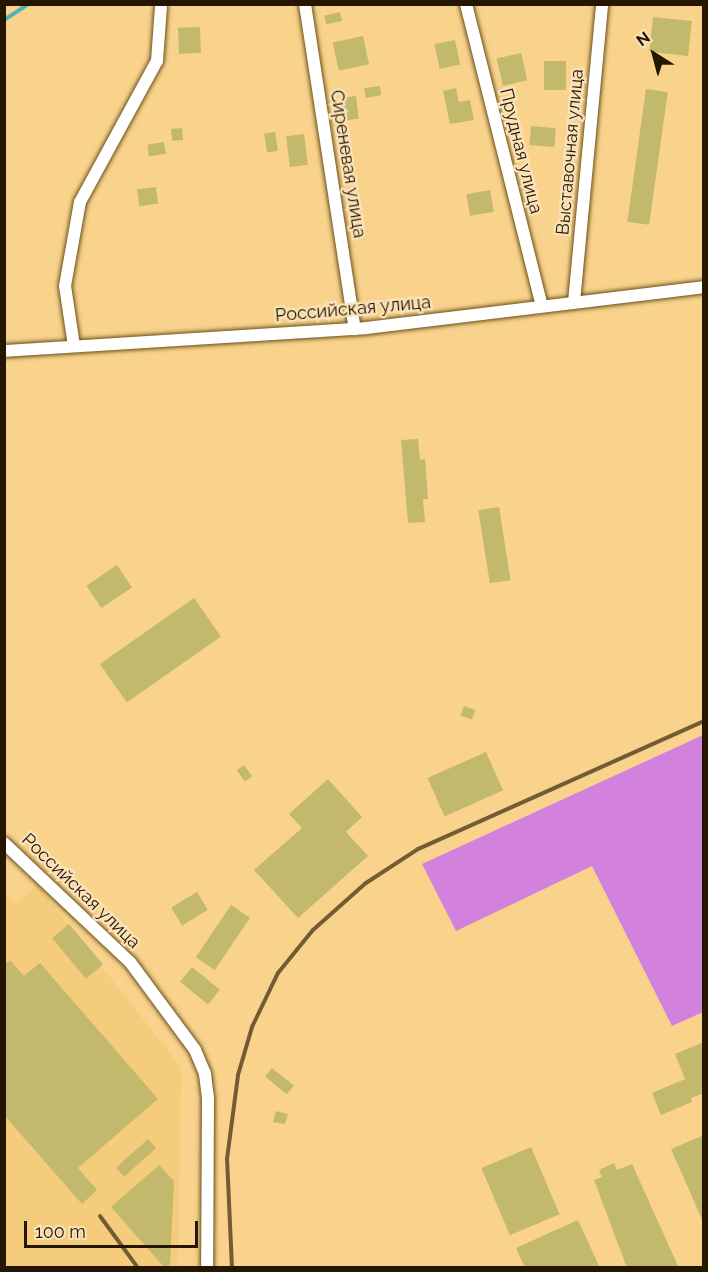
<!DOCTYPE html>
<meta charset="utf-8">
<style>
body{margin:0}
#map{position:relative;width:708px;height:1272px;overflow:hidden;background:#f9d38c;font-family:Raleway,sans-serif}
div>[style]{position:absolute}
.built>*{inset:0;background:#f5cb7c}
.forest>*{inset:0;background:#d282dd}
.stream>*{height:4px;margin:-2px;padding:0 2px;transform-origin:2px;border-radius:2px;background:#51b2ba}
.building>*{inset:0;background:#c2b96c;transform-origin:0 0}
.roads{filter:drop-shadow(0 0 2px #6b5019) drop-shadow(0 0 2px #6b5019)}
.minor>*{height:12px;margin:-6px;padding:0 6px;transform-origin:6px;border-radius:6px;background:#fff}
.rail>*{height:4px;margin:-2px;padding:0 2px;transform-origin:2px;border-radius:2px;background:#735c34}
span{translate:-50% -50%;white-space:nowrap;text-align:center;line-height:1.15;-webkit-text-stroke:4.5px #fae3ba;paint-order:stroke}
.street-label{font-size:18px;color:#241600}
.frame{position:absolute;inset:0;border:6px solid #241600;pointer-events:none}
.north{position:absolute;left:624px;top:24px;width:60px;height:60px;-webkit-text-stroke:4px #fae3ba;paint-order:stroke;rotate:324deg;font-size:16px;font-weight:700;line-height:24px;text-align:center;color:#241600}
.north::after{content:'';display:block;margin:auto;width:21px;height:27px;background:#241600;clip-path:polygon(50% 0,100% 100%,50% 72%,0 100%)}
.scale{position:absolute;left:24px;top:1221px;width:174px;height:27px;box-sizing:border-box;border:3px solid #241600;border-top:0;padding-left:8px;font-size:18px;line-height:21px;white-space:nowrap;color:#241600;-webkit-text-stroke:4px #fae3ba;paint-order:stroke}
</style>
<div id="map">
<div class="built">
<div style="clip-path:polygon(37px 885px,181px 1067px,178px 1267px,5px 1267px,4px 892px,16px 905px)"></div>
</div>
<div class="forest">
<div style="clip-path:polygon(703px 735px,703px 1012px,672px 1026px,592px 866px,456px 931px,422px 864px)"></div>
</div>
<div class="stream">
<div style="left:4px;top:20px;width:30px;rotate:-33deg"></div>
</div>
<div class="building">
<div style="left:340px;top:12px;width:9px;height:16px;rotate:77deg"></div>
<div style="left:653px;top:17px;width:39px;height:35px;rotate:6deg"></div>
<div style="left:200px;top:27px;width:26px;height:22px;rotate:88deg"></div>
<div style="left:363px;top:36px;width:29px;height:31px;rotate:78deg"></div>
<div style="left:455px;top:40px;width:25px;height:21px;rotate:78deg"></div>
<div style="left:521px;top:53px;width:28px;height:25px;rotate:77deg"></div>
<div style="left:544px;top:61px;width:22px;height:29px"></div>
<div style="clip-path:polygon(380px 86px,381px 95px,366px 98px,364px 88px)"></div>
<div style="clip-path:polygon(456px 88px,459px 102px,470px 100px,474px 120px,450px 124px,443px 91px)"></div>
<div style="left:646px;top:89px;width:22px;height:134px;rotate:8deg"></div>
<div style="left:356px;top:96px;width:23px;height:16px;rotate:83deg"></div>
<div style="left:531px;top:126px;width:25px;height:19px;rotate:5deg"></div>
<div style="left:182px;top:128px;width:12px;height:11px;rotate:85deg"></div>
<div style="left:275px;top:132px;width:19px;height:11px;rotate:81deg"></div>
<div style="left:304px;top:134px;width:31px;height:18px;rotate:83deg"></div>
<div style="left:164px;top:142px;width:12px;height:17px;rotate:81deg"></div>
<div style="left:156px;top:187px;width:17px;height:19px;rotate:83deg"></div>
<div style="left:490px;top:190px;width:22px;height:24px;rotate:80deg"></div>
<div style="clip-path:polygon(418px 439px,420px 460px,425px 459px,428px 499px,423px 499px,425px 522px,408px 523px,401px 440px)"></div>
<div style="left:499px;top:507px;width:74px;height:21px;rotate:81deg"></div>
<div style="left:117px;top:565px;width:27px;height:37px;rotate:56deg"></div>
<div style="left:194px;top:598px;width:47px;height:115px;rotate:55deg"></div>
<div style="left:464px;top:706px;width:12px;height:10px;rotate:20deg"></div>
<div style="left:486px;top:752px;width:42px;height:64px;rotate:66deg"></div>
<div style="left:244px;top:765px;width:14px;height:9px;rotate:54deg"></div>
<div style="clip-path:polygon(328px 779px,362px 817px,346px 832px,368px 856px,298px 918px,254px 870px,302px 828px,289px 814px)"></div>
<div style="left:197px;top:892px;width:21px;height:30px;rotate:59deg"></div>
<div style="left:231px;top:905px;width:23px;height:63px;rotate:34deg"></div>
<div style="left:69px;top:924px;width:53px;height:22px;rotate:50deg"></div>
<div style="clip-path:polygon(10px 960px,24px 976px,40px 963px,158px 1099px,78px 1168px,97px 1190px,82px 1204px,4px 1115px,4px 965px)"></div>
<div style="left:192px;top:967px;width:36px;height:19px;rotate:39deg"></div>
<div style="clip-path:polygon(704px 1042px,704px 1093px,691px 1098px,692px 1102px,661px 1115px,652px 1093px,685px 1079px,675px 1054px)"></div>
<div style="left:272px;top:1068px;width:28px;height:11px;rotate:39deg"></div>
<div style="clip-path:polygon(276px 1111px,288px 1114px,285px 1124px,273px 1122px)"></div>
<div style="clip-path:polygon(704px 1135px,704px 1224px,671px 1149px)"></div>
<div style="left:148px;top:1139px;width:12px;height:43px;rotate:48deg"></div>
<div style="left:531px;top:1147px;width:73px;height:54px;rotate:67deg"></div>
<div style="clip-path:polygon(614px 1163px,617px 1170px,632px 1164px,679px 1268px,627px 1268px,594px 1180px,602px 1177px,599px 1170px)"></div>
<div style="clip-path:polygon(159px 1165px,174px 1181px,170px 1264px,165px 1268px,111px 1207px)"></div>
<div style="clip-path:polygon(578px 1220px,600px 1268px,525px 1268px,516px 1248px)"></div>
</div>
<div class="roads">
<div class="minor">
<div style="left:305px;top:4px;width:329px;rotate:81.3deg"></div>
<div style="left:466px;top:4px;width:311px;rotate:75.9deg"></div>
<div style="left:574px;top:302px;width:299px;rotate:-84.6deg"></div>
<div style="left:74px;top:346px;width:61px;rotate:-98.5deg"></div>
<div style="left:65px;top:286px;width:85px;rotate:-79.9deg"></div>
<div style="left:80px;top:202px;width:161px;rotate:-61.4deg"></div>
<div style="left:157px;top:61px;width:54px;rotate:-85.8deg"></div>
<div style="left:4px;top:351px;width:363px;rotate:-3.6deg"></div>
<div style="left:366px;top:328px;width:340px;rotate:-6.9deg"></div>
<div style="left:4px;top:843px;width:173px;rotate:43.4deg"></div>
<div style="left:130px;top:962px;width:109px;rotate:53.5deg"></div>
<div style="left:195px;top:1050px;width:26px;rotate:67deg"></div>
<div style="left:205px;top:1074px;width:24px;rotate:83deg"></div>
<div style="left:208px;top:1098px;width:170px;rotate:90.3deg"></div>
</div>
</div>
<div class="rail">
<div style="left:100px;top:1216px;width:64px;rotate:53.8deg"></div>
<div style="left:232px;top:1268px;width:109px;rotate:-92.6deg"></div>
<div style="left:227px;top:1159px;width:85px;rotate:-82.5deg"></div>
<div style="left:238px;top:1075px;width:50px;rotate:-73.7deg"></div>
<div style="left:252px;top:1027px;width:60px;rotate:-64.3deg"></div>
<div style="left:278px;top:973px;width:55px;rotate:-50.9deg"></div>
<div style="left:313px;top:930px;width:71px;rotate:-41.6deg"></div>
<div style="left:366px;top:883px;width:62px;rotate:-33.2deg"></div>
<div style="left:418px;top:849px;width:313px;rotate:-24.1deg"></div>
</div>
<div class="street-label">
<span style="left:521px;top:151px;rotate:76deg">Прудная улица</span>
<span style="left:570px;top:152px;rotate:-85deg">Выставочная улица</span>
<span style="left:348px;top:164px;rotate:81deg">Сиреневая улица</span>
<span style="left:353px;top:309px;rotate:-5deg">Российская улица</span>
<span style="left:81px;top:891px;rotate:44deg">Российская улица</span>
</div>
<div class="frame"></div>
<div class="north">N</div>
<div class="scale">100 m</div>
</div>
